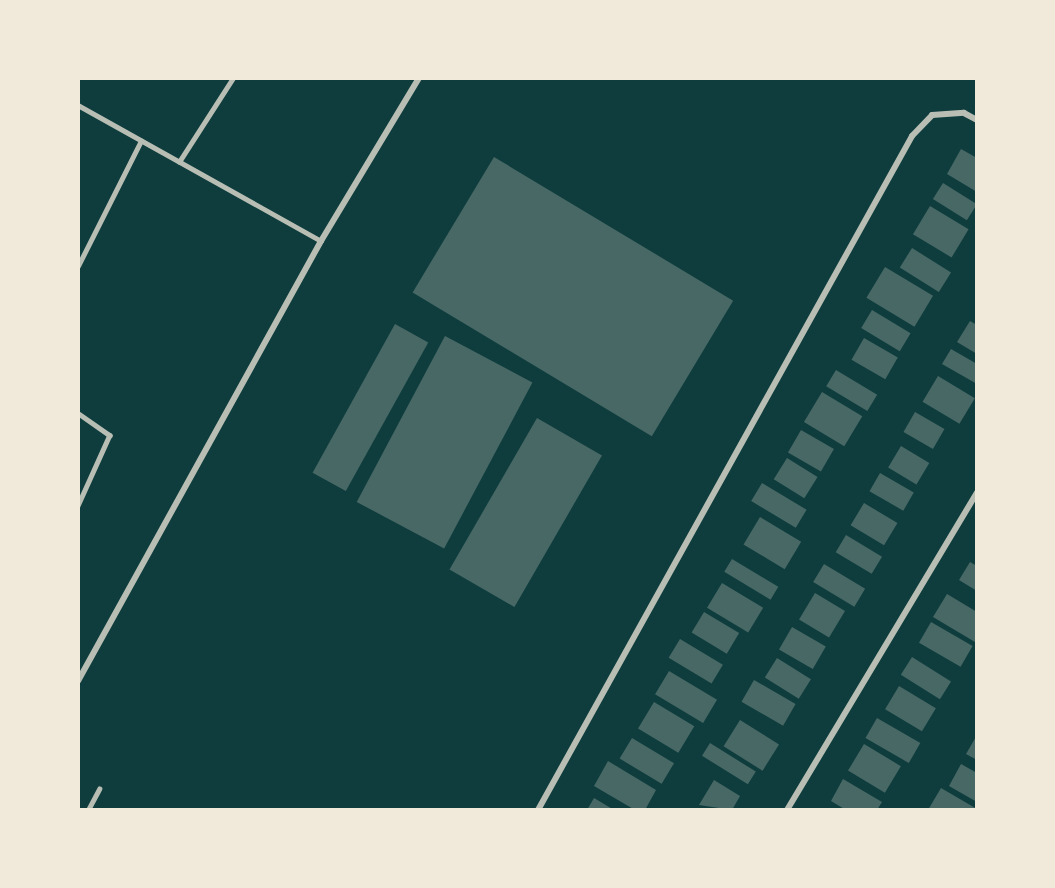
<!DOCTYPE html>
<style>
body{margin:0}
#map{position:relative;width:1055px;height:888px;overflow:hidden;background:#0f3d3e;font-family:Georgia,serif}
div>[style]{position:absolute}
.building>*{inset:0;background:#486865;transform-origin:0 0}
.service>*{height:4.5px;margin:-2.25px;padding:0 2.25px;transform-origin:2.25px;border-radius:2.25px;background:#b8beb3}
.minor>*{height:6px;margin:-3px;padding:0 3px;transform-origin:3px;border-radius:3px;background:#b8beb3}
span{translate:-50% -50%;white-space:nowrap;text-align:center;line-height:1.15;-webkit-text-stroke:4.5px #f1e9da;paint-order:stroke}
.frame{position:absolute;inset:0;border:80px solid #f1e9da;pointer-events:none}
</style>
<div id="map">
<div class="building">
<div style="clip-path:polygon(961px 149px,977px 158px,977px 192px,947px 174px)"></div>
<div style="left:494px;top:157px;width:279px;height:158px;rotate:31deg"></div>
<div style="left:943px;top:183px;width:40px;height:19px;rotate:32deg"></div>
<div style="left:930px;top:206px;width:45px;height:33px;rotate:31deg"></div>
<div style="left:912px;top:248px;width:46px;height:23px;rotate:32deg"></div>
<div style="left:885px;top:267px;width:56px;height:36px;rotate:31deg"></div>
<div style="left:872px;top:310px;width:45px;height:21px;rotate:31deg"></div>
<div style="clip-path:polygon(970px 321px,977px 325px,977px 354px,957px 342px)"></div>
<div style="left:395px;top:324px;width:38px;height:170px;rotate:29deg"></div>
<div style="left:445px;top:336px;width:99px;height:188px;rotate:28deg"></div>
<div style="left:864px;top:338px;width:39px;height:25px;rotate:30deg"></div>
<div style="clip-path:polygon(951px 349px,977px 364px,977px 384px,942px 364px)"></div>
<div style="left:836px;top:370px;width:48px;height:19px;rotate:31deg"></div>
<div style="left:938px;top:376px;width:43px;height:30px;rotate:31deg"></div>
<div style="left:822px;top:392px;width:47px;height:35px;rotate:31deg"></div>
<div style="left:915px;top:412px;width:34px;height:23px;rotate:30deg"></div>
<div style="left:537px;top:418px;width:75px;height:175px;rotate:30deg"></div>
<div style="left:801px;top:430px;width:38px;height:26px;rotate:30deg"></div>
<div style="left:901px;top:446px;width:33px;height:25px;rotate:31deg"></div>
<div style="left:787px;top:458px;width:36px;height:25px;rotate:32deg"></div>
<div style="left:880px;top:473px;width:39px;height:21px;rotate:30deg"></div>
<div style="left:762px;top:483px;width:52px;height:21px;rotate:31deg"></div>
<div style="left:864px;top:503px;width:39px;height:26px;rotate:31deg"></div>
<div style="left:760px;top:517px;width:48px;height:32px;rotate:31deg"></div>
<div style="left:846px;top:535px;width:42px;height:20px;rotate:31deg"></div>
<div style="left:732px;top:559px;width:54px;height:15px;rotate:31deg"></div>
<div style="clip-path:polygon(970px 562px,977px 566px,977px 591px,959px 580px)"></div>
<div style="left:824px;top:564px;width:48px;height:21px;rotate:31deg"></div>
<div style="left:722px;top:583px;width:48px;height:29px;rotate:31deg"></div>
<div style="left:815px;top:593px;width:35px;height:31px;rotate:31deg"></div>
<div style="clip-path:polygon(947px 594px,977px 612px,975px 642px,933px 617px)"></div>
<div style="left:704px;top:612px;width:41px;height:24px;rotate:31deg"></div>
<div style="left:931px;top:622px;width:48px;height:24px;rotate:30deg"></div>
<div style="left:792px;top:627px;width:39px;height:26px;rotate:30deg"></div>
<div style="left:680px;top:639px;width:50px;height:22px;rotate:31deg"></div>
<div style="left:912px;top:657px;width:46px;height:21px;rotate:32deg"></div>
<div style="left:777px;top:658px;width:40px;height:23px;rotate:32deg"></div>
<div style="left:669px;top:671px;width:56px;height:27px;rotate:31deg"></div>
<div style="left:754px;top:680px;width:48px;height:25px;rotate:30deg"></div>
<div style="left:899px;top:686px;width:43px;height:27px;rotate:31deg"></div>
<div style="left:654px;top:702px;width:47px;height:31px;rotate:31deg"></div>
<div style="left:877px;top:718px;width:50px;height:23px;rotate:30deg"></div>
<div style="left:740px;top:720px;width:46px;height:31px;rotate:32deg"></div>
<div style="clip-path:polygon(977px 735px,977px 760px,966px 754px)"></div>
<div style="left:632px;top:738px;width:49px;height:24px;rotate:31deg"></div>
<div style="left:710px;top:743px;width:54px;height:15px;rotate:32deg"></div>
<div style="left:864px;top:744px;width:43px;height:31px;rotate:31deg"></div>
<div style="clip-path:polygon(608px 761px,656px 790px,645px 810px,635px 810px,594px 786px)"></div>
<div style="clip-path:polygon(961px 764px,977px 773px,977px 802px,949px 786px)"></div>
<div style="clip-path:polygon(843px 779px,882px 802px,877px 810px,846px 810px,831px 801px)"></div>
<div style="clip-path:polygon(714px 780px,740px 796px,732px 810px,699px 805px)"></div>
<div style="clip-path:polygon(941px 788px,977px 809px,977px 810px,928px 810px)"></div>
<div style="clip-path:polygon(594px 798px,614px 810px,587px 810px)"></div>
</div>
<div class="service">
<div style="left:78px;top:105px;width:278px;rotate:29.2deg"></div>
<div style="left:179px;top:162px;width:100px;rotate:-57.3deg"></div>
<div style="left:78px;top:266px;width:140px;rotate:-63.3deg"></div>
<div style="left:78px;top:413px;width:39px;rotate:35deg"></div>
<div style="left:110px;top:435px;width:78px;rotate:114.3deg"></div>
<div style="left:88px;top:810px;width:24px;rotate:-62deg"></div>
</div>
<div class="minor">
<div style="left:78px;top:681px;width:503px;rotate:-61.09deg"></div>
<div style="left:321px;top:241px;width:190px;rotate:-59deg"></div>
<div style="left:538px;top:810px;width:771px;rotate:-60.97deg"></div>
<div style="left:912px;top:136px;width:29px;rotate:-46deg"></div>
<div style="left:932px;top:115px;width:32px;rotate:-4deg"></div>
<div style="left:964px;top:113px;width:15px;rotate:28deg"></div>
<div style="left:787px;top:810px;width:370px;rotate:-59.1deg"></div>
</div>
<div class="frame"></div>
</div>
